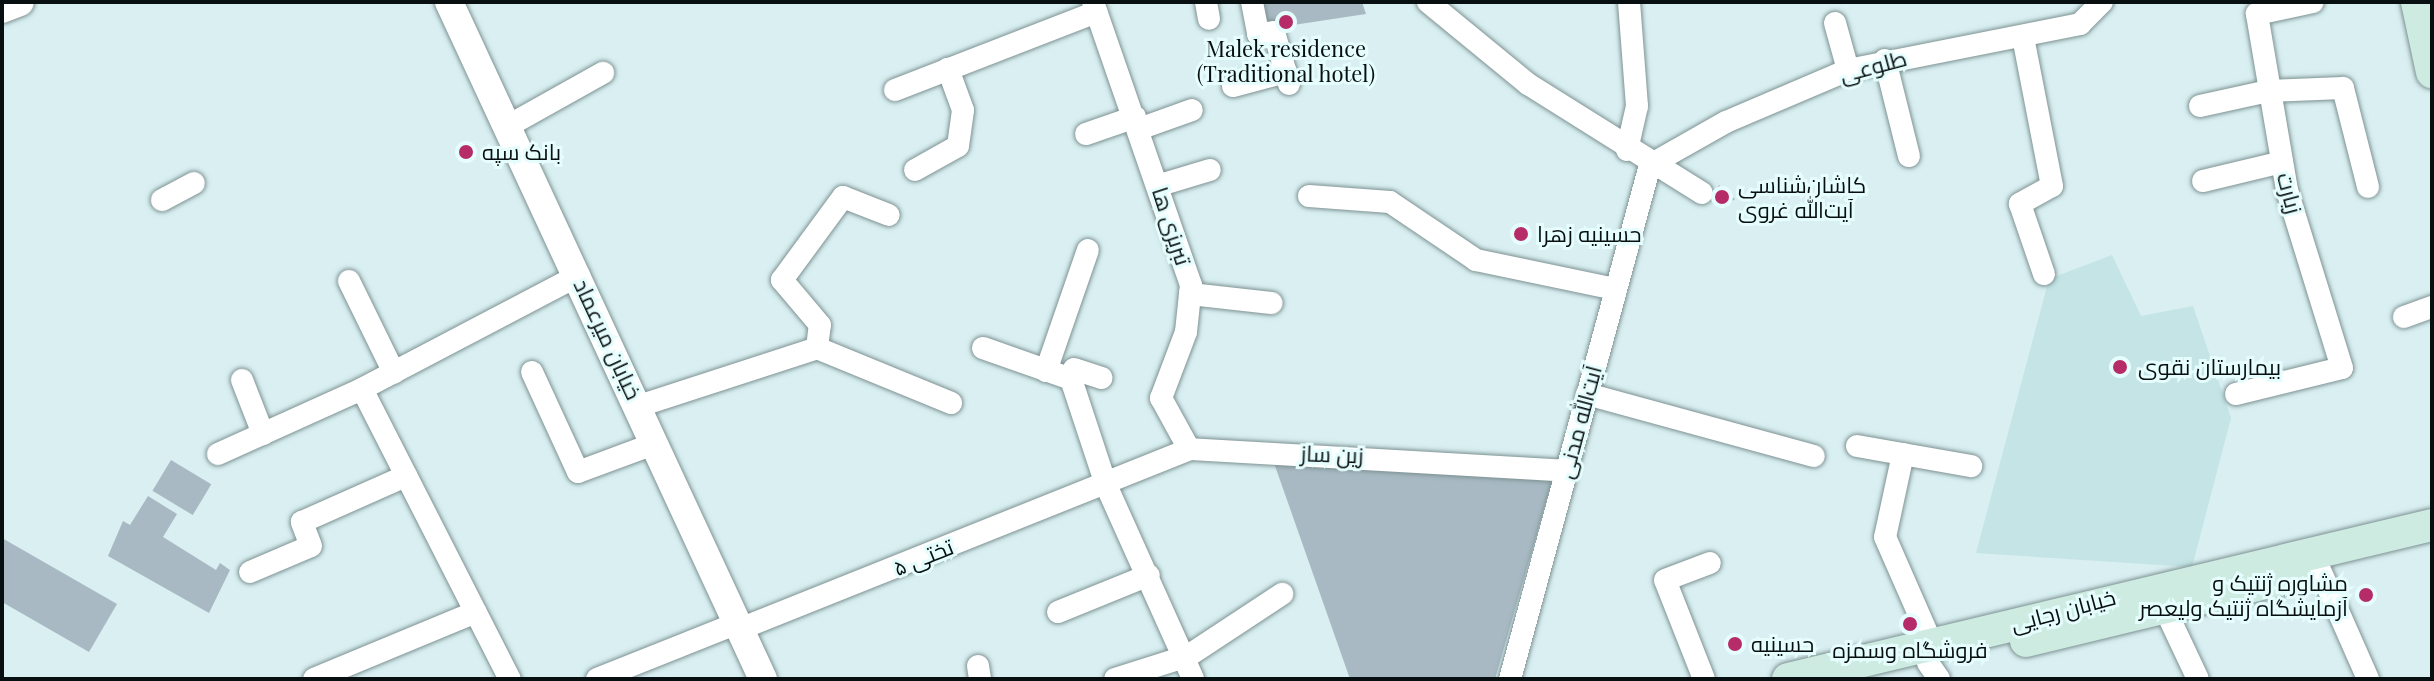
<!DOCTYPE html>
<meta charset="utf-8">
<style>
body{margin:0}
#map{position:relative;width:2434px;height:681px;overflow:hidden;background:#d9eff1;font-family:"Playfair Display",Cairo,serif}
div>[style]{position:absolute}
.built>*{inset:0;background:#c4e4e6}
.building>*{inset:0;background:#a8b9c3;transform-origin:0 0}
.roads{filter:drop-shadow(0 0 2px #7e9293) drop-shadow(0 0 2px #7e9293)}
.minor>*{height:22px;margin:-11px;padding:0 11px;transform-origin:11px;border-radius:11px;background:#fff}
.tertiary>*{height:28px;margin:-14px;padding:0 14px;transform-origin:14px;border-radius:14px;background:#fff}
.secondary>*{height:32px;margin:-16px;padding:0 16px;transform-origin:16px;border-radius:16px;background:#cdebe1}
.dots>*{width:22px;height:22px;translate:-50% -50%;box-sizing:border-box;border:4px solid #e6fdfe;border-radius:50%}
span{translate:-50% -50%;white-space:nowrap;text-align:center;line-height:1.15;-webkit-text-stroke:6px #e6fdfe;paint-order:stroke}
.poi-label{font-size:22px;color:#080f10}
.left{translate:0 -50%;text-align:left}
.right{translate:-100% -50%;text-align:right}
.street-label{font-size:22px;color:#080f10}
.frame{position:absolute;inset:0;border:4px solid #080f10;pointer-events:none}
</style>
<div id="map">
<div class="built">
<div style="clip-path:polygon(2112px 255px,2141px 316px,2193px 306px,2231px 418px,2192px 567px,1976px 553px,2049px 279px)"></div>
</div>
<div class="building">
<div style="clip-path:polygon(1255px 2px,1362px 2px,1366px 14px,1260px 30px)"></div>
<div style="clip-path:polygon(1719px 185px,1735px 199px,1725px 206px,1709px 196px)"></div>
<div style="left:171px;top:460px;width:47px;height:36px;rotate:31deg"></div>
<div style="clip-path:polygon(1274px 463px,1552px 481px,1495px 679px,1350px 679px)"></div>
<div style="clip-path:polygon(148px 496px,177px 514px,163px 537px,216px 570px,220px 563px,230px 570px,209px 613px,108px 556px,123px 521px,130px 525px)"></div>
<div style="clip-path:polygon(2px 538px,117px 604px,89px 652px,2px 602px)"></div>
</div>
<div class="roads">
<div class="minor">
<div style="left:1093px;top:2px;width:299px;rotate:70.9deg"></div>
<div style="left:1191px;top:285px;width:47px;rotate:96.1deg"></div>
<div style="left:1186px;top:332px;width:71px;rotate:110.7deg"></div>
<div style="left:1161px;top:398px;width:58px;rotate:61.2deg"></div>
<div style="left:1206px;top:2px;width:17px;rotate:80deg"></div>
<div style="left:1252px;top:2px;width:33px;rotate:79deg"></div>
<div style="left:1258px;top:34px;width:16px;rotate:-7deg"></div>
<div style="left:1274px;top:32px;width:54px;rotate:73.9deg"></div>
<div style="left:1428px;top:2px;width:129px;rotate:39.4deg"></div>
<div style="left:1528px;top:84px;width:205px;rotate:32.1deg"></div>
<div style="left:2257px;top:14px;width:57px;rotate:-12.1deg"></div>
<div style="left:1835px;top:23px;width:49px;rotate:74.5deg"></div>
<div style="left:2023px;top:37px;width:152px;rotate:79deg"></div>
<div style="left:2052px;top:186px;width:37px;rotate:151deg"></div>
<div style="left:2020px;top:204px;width:74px;rotate:71.1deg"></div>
<div style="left:1885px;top:60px;width:99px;rotate:76deg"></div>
<div style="left:1233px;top:86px;width:55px;rotate:-14.8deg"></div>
<div style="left:895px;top:90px;width:216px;rotate:-21.2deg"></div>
<div style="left:2200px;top:106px;width:70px;rotate:-12.4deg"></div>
<div style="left:2268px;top:91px;width:75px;rotate:-2.3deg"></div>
<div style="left:2343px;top:88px;width:102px;rotate:75.8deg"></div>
<div style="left:508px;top:126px;width:109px;rotate:-29.2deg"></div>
<div style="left:1139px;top:129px;width:56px;rotate:-19.7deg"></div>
<div style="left:1086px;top:134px;width:52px;rotate:-19.1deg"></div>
<div style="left:1627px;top:150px;width:45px;rotate:-77.2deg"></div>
<div style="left:1637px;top:106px;width:104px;rotate:-94.4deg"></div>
<div style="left:1650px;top:165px;width:87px;rotate:-29.5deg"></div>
<div style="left:1726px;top:122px;width:133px;rotate:-23.1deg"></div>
<div style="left:1848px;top:70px;width:237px;rotate:-11.2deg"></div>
<div style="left:2080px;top:24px;width:31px;rotate:-45deg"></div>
<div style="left:915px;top:170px;width:49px;rotate:-29.2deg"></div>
<div style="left:958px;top:146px;width:36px;rotate:-82deg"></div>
<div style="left:963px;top:110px;width:44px;rotate:-110.1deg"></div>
<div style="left:2203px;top:181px;width:81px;rotate:-13.5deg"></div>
<div style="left:1160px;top:185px;width:52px;rotate:-16.7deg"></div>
<div style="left:1309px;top:196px;width:81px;rotate:4.2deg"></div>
<div style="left:1390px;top:202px;width:104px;rotate:34deg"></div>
<div style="left:1476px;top:260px;width:142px;rotate:11.8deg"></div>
<div style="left:162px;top:200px;width:36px;rotate:-28deg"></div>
<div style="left:349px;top:281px;width:102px;rotate:63.9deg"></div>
<div style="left:1190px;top:294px;width:82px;rotate:6.3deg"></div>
<div style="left:2404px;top:317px;width:30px;rotate:-20deg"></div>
<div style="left:817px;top:348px;width:23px;rotate:-83deg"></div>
<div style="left:820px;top:325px;width:59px;rotate:-130.2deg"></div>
<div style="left:782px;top:280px;width:103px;rotate:-53.7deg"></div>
<div style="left:843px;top:197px;width:49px;rotate:21.4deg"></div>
<div style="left:983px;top:348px;width:93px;rotate:19.4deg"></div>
<div style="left:1071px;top:379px;width:112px;rotate:71.7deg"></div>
<div style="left:1106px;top:485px;width:213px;rotate:65.8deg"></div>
<div style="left:1046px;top:371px;width:128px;rotate:-70.9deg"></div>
<div style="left:532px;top:372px;width:110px;rotate:65.3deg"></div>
<div style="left:578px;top:472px;width:83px;rotate:-20.4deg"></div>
<div style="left:1071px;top:379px;width:10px;rotate:-73deg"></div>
<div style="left:1074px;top:369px;width:29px;rotate:18deg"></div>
<div style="left:242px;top:380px;width:58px;rotate:68.7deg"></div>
<div style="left:362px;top:389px;width:326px;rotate:63deg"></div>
<div style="left:1587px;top:394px;width:235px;rotate:15.3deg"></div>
<div style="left:2236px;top:394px;width:109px;rotate:-13.8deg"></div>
<div style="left:2342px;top:368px;width:186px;rotate:-107.2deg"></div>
<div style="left:2287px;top:190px;width:179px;rotate:-99.7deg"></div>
<div style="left:639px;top:406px;width:187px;rotate:-18deg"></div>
<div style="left:817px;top:348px;width:145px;rotate:22.3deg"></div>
<div style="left:1857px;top:446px;width:116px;rotate:10deg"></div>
<div style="left:218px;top:454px;width:158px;rotate:-24.3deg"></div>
<div style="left:362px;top:389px;width:245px;rotate:-27.7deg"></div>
<div style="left:1903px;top:454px;width:85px;rotate:102.2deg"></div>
<div style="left:1885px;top:537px;width:117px;rotate:66.3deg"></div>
<div style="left:2320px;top:570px;width:119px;rotate:66.2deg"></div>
<div style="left:250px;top:572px;width:66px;rotate:-23.1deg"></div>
<div style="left:311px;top:546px;width:26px;rotate:-111deg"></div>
<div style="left:302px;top:522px;width:114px;rotate:-23.9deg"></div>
<div style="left:2165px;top:609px;width:77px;rotate:64.8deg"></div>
<div style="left:1058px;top:612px;width:98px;rotate:-22.1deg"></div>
<div style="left:740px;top:629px;width:484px;rotate:-21.8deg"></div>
<div style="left:1189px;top:449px;width:378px;rotate:3.3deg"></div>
<div style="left:1928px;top:663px;width:19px;rotate:55deg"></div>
<div style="left:978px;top:666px;width:13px;rotate:81deg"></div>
<div style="left:314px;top:679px;width:175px;rotate:-22.5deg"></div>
<div style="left:597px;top:679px;width:152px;rotate:-21.7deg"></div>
<div style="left:1115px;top:679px;width:77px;rotate:-17.5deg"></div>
<div style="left:1188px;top:656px;width:113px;rotate:-33.4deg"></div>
<div style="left:1510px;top:679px;width:533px;rotate:-74.76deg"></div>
<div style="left:1704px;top:679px;width:106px;rotate:-111.5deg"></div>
<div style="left:1665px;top:580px;width:48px;rotate:-20.7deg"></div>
</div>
<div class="tertiary">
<div style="left:449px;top:2px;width:746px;rotate:65.12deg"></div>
<div style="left:2px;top:9px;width:19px;rotate:-21deg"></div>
</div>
<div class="secondary">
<div style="left:2417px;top:2px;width:72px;rotate:77.9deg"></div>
<div style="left:2026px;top:641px;width:277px;rotate:-13.6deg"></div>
<div style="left:1788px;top:679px;width:662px;rotate:-13.45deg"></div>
</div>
</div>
<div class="dots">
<div style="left:1286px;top:22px;background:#b62c69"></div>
<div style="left:466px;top:152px;background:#b62c69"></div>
<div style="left:1722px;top:197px;background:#b62c69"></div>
<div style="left:1521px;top:234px;background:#b62c69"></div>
<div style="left:2120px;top:367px;background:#b62c69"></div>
<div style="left:2366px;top:595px;background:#b62c69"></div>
<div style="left:1910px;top:624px;background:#b62c69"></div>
<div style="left:1735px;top:644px;background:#b62c69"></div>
</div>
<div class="poi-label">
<span style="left:1286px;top:61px">Malek residence<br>(Traditional hotel)</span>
<span class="left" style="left:482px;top:152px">بانک سپه</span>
<span class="left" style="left:1738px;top:197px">کاشان‌شناسی<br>آیت‌الله غروی</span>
<span class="left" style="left:1537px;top:234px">حسینیه زهرا</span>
<span class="left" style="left:2138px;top:367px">بیمارستان نقوی</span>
<span class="right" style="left:2348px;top:595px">مشاوره ژنتیک و<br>آزمایشگاه ژنتیک ولیعصر</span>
<span class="left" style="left:1751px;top:644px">حسینیه</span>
<span style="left:1910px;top:650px">فروشگاه وسمزه</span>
</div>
<div class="street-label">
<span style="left:1873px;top:66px;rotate:-15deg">طلوعی</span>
<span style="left:2290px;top:193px;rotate:75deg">زیارت</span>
<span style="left:1172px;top:226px;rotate:72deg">تبریزی ها</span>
<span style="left:608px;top:339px;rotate:65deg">خیابان میرعماد</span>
<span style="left:1579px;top:422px;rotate:-75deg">آیت‌الله مدنی</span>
<span style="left:1332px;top:454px;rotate:2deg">زین ساز</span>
<span style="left:923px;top:557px;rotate:-22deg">تختی ۵</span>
<span style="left:2063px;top:610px;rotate:-15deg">خیابان رجایی</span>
</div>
<div class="frame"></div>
</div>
